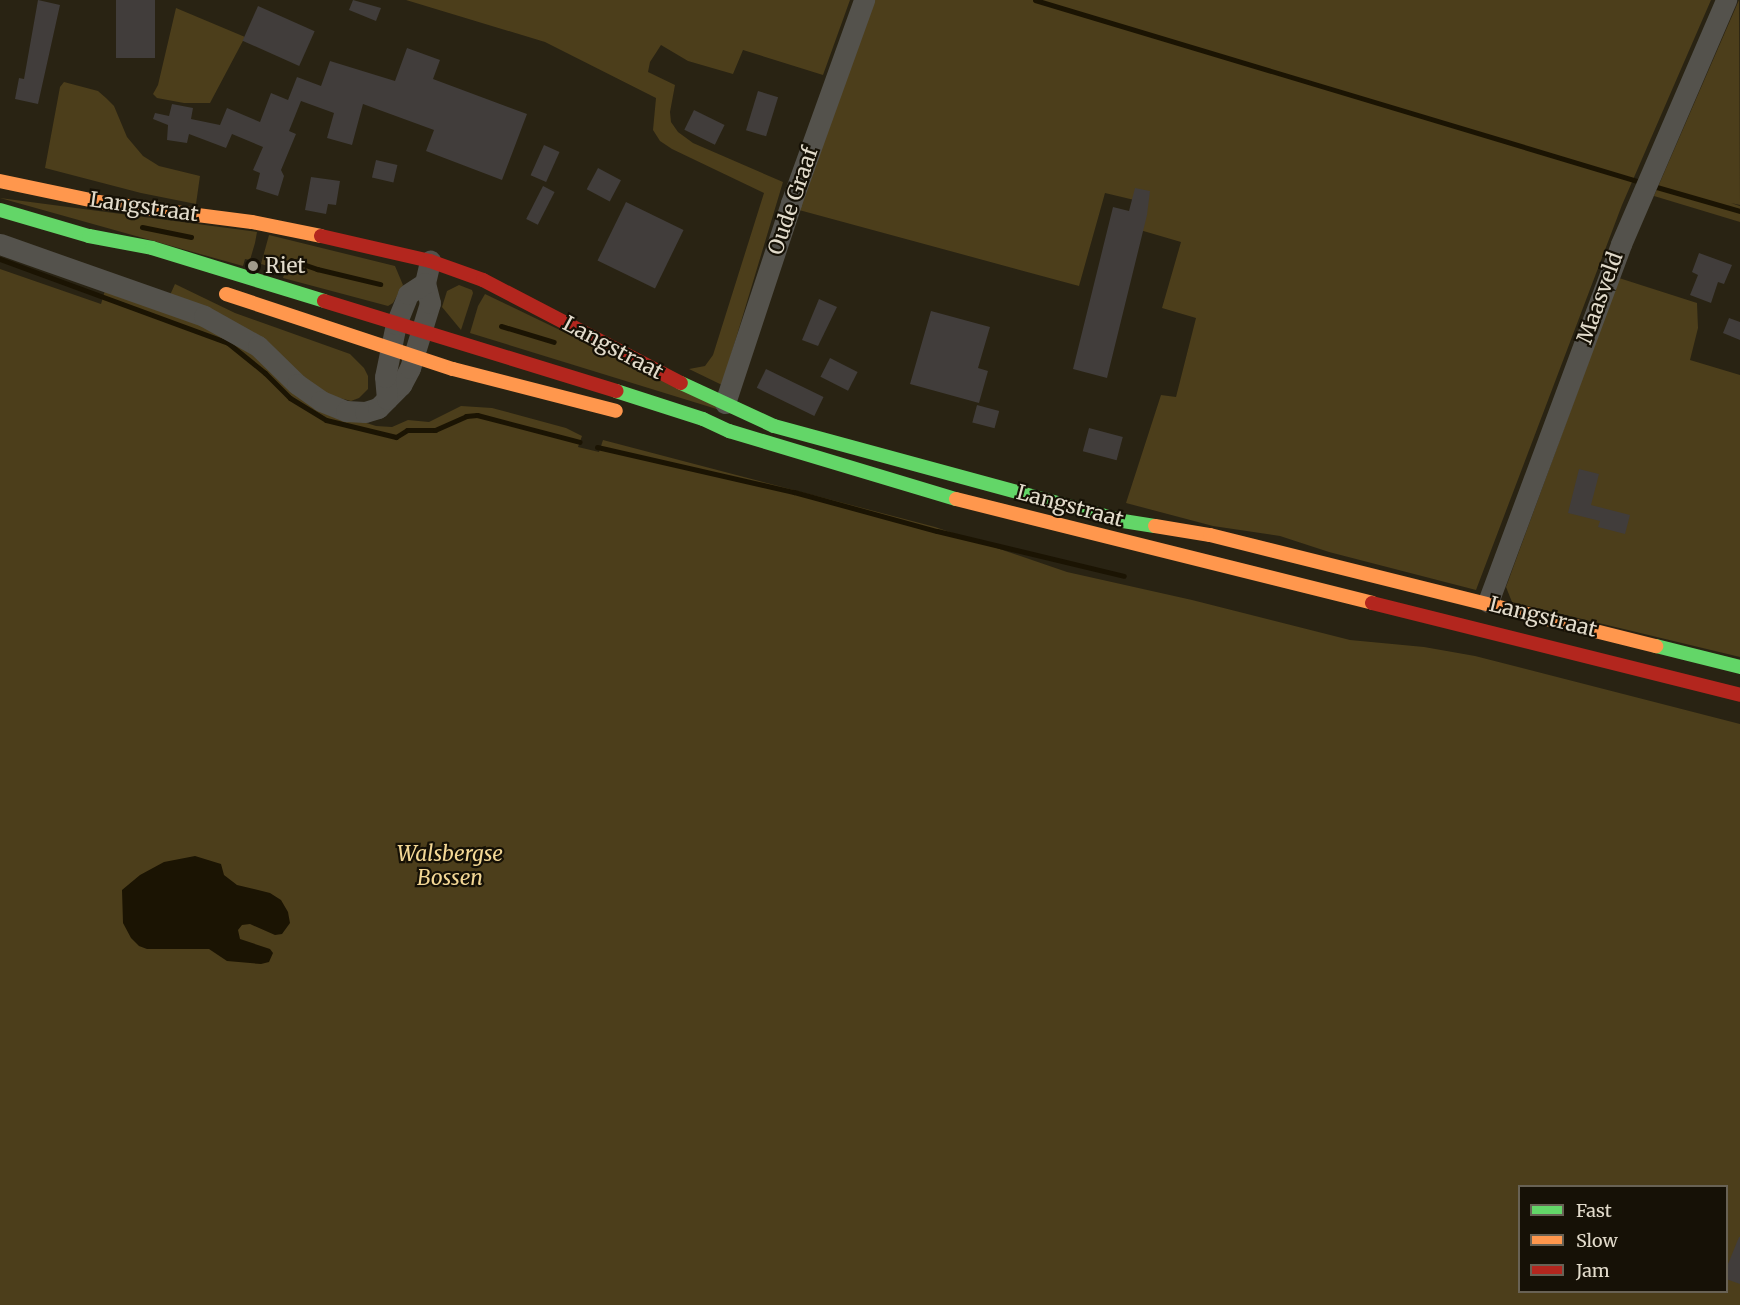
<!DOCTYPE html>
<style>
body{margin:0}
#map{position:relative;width:1740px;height:1305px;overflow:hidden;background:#292313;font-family:Merriweather,serif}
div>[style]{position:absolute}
.green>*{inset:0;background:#4c3e1b}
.water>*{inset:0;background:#1b1403}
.stream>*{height:5px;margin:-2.5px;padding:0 2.5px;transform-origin:2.5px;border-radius:2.5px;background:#1b1403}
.building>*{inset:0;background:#413d3b;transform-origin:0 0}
.street>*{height:21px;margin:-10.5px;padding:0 10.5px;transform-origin:10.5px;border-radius:10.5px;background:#54524c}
.fast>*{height:14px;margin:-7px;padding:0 7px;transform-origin:7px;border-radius:7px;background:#63d668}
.slow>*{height:14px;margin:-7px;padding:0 7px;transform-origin:7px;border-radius:7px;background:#ff974d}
.jam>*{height:14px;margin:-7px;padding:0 7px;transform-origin:7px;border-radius:7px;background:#b3261e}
.dots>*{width:16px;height:16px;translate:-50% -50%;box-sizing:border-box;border:3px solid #161106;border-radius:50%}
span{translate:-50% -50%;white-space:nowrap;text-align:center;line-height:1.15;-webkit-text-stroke:4.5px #161106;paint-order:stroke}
.street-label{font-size:21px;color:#e2dbcb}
.poi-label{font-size:21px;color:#e2dbcb}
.left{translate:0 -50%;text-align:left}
.park-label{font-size:21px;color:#f3d795;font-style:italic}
.legend{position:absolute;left:1518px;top:1185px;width:210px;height:108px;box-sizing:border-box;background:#161106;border:2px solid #686255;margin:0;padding:8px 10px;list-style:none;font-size:18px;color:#e2dbcb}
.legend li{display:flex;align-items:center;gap:12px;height:30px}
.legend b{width:30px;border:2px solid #686255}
</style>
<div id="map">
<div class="green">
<div style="clip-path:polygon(406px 0,850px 0,823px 75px,743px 50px,733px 74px,688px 61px,661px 45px,650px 62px,648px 72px,675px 85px,670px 112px,671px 122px,678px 132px,693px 143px,783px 182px,722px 385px,689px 369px,705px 366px,713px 355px,764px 193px,672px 149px,660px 141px,653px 130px,656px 98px,545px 42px)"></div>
<div style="clip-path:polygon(873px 0,1711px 0,1622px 205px,1476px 590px,1329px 552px,1280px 536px,1213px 526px,1126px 503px,1161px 395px,1176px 397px,1196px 318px,1162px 308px,1181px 242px,1140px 230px,1147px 203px,1105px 193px,1079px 286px,799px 210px)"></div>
<div style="clip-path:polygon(1739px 0,1740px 205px,1731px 203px,1740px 206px,1740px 222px,1654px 196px)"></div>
<div style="clip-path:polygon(176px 8px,245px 37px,210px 103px,184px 103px,157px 98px,153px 94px,158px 85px)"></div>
<div style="clip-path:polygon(64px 82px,98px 91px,106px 98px,114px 106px,127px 137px,143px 156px,159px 166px,200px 176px,196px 204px,141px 193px,45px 168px,60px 87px)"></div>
<div style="clip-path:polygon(0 198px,257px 232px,255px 243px,250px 260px,245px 259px,243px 266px)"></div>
<div style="clip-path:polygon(269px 235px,395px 266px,403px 285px,393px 303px,388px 306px,283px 278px,285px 271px,261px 264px)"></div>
<div style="clip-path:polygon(evenodd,0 269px,101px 304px,106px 287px,225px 334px,328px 411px,376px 426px,392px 427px,408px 420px,429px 422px,461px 406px,492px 408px,566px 428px,582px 436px,578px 447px,599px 452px,603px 440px,935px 527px,1067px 572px,1192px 600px,1350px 640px,1424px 647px,1475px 656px,1740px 724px,1740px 1305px,0 1305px,0 269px,1520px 1186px,1726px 1186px,1726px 1292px,1520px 1292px,1520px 1186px)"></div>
<div style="clip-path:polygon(1619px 278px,1697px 303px,1698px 328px,1690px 360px,1740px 375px,1740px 657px,1512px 602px,1506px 587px)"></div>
<div style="clip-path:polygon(175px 284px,235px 313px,350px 354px,364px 368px,368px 376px,368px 389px,359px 398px,351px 401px,332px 396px,170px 295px)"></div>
<div style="clip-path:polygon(459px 285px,472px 290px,473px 293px,461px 330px,442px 307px,447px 291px)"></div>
<div style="clip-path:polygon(485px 294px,736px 415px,470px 333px,478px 306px)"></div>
</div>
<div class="water">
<div style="clip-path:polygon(195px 856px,221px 864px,224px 875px,237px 885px,270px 893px,281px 900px,288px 912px,290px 923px,282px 934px,275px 935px,250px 924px,242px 925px,238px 930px,240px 939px,270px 949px,273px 953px,269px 962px,261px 964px,227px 961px,209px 949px,147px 949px,139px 946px,131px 938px,123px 923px,122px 890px,140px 875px,164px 862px)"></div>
</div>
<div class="stream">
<div style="left:1035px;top:0;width:629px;rotate:16.73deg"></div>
<div style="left:1653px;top:186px;width:91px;rotate:16deg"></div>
<div style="left:142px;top:227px;width:50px;rotate:11.5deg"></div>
<div style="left:0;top:259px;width:243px;rotate:20.2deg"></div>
<div style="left:228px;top:343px;width:48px;rotate:39deg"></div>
<div style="left:265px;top:373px;width:35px;rotate:45deg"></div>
<div style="left:290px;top:398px;width:42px;rotate:31.4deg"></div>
<div style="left:326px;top:420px;width:72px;rotate:13.7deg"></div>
<div style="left:396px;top:437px;width:13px;rotate:-32deg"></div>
<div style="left:407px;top:430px;width:28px"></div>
<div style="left:435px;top:430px;width:34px;rotate:-24deg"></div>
<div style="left:466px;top:416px;width:11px;rotate:-5deg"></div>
<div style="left:477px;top:415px;width:106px;rotate:14.7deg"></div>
<div style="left:291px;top:260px;width:28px;rotate:19deg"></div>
<div style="left:317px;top:269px;width:65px;rotate:13.4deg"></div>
<div style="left:501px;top:326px;width:55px;rotate:16.8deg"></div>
<div style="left:597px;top:447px;width:202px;rotate:12.9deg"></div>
<div style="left:794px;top:492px;width:148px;rotate:15.3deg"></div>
<div style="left:937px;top:531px;width:192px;rotate:13.5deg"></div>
</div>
<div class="building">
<div style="clip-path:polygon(38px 0,60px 5px,38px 104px,15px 99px,19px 78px,24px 79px)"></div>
<div style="left:116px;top:0;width:39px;height:58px"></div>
<div style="clip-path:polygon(353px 0,381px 8px,376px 21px,349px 10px)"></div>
<div style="left:258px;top:6px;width:62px;height:38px;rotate:24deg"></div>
<div style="clip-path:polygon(407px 48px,440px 60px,433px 79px,527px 114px,502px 180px,426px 151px,434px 130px,363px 104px,352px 145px,327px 138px,334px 113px,301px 101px,289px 131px,296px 134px,281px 170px,284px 176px,278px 196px,256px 189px,260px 173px,253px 170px,263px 147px,232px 134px,226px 148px,189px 134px,187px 143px,167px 140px,168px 125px,153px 119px,155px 113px,169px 116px,172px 104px,193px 108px,191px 119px,220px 125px,227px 108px,260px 122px,271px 93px,288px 100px,297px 77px,321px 86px,330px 61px,395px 81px)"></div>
<div style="left:758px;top:91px;width:21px;height:41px;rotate:17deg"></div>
<div style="left:694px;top:110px;width:34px;height:22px;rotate:26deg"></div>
<div style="left:544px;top:145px;width:17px;height:33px;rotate:24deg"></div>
<div style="left:376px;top:160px;width:22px;height:18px;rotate:13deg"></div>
<div style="left:598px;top:168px;width:26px;height:24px;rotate:28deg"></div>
<div style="clip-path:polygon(311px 177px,340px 181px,336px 205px,328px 204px,326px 214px,305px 210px)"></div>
<div style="left:543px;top:186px;width:13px;height:37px;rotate:27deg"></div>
<div style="clip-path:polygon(1135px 188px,1150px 191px,1147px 215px,1107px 378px,1073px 369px,1113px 207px,1129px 211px)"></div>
<div style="left:626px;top:202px;width:64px;height:65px;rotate:26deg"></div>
<div style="clip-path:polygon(1699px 253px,1732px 265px,1724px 284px,1718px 282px,1711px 303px,1690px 295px,1698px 275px,1692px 272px)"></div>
<div style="clip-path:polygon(819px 299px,837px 307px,818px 346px,802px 340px)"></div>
<div style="clip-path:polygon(931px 311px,990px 327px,978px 368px,988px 371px,979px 403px,910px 384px)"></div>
<div style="clip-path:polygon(1729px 318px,1740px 322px,1740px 340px,1723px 333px)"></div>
<div style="left:830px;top:358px;width:31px;height:21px;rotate:27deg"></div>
<div style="left:766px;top:369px;width:64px;height:21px;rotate:26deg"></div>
<div style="left:977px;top:405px;width:23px;height:18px;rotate:15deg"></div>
<div style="left:1089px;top:428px;width:35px;height:24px;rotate:15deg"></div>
<div style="clip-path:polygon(1579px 469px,1599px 474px,1591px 505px,1630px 515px,1625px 534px,1598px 527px,1600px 521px,1568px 513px)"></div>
<div style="clip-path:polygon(1739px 1237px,1740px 1237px,1740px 1284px,1726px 1279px,1726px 1269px)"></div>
</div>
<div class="street">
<div style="left:0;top:244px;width:216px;rotate:19.4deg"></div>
<div style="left:204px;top:316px;width:62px;rotate:29.1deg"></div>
<div style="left:258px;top:346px;width:54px;rotate:44.3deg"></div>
<div style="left:297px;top:384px;width:29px;rotate:35deg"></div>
<div style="left:321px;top:401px;width:27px;rotate:22deg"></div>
<div style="left:346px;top:411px;width:19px;rotate:3deg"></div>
<div style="left:365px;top:412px;width:14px;rotate:-17deg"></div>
<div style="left:378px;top:408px;width:33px;rotate:-45deg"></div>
<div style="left:401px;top:385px;width:19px;rotate:-62deg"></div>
<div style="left:410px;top:368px;width:68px;rotate:-72.9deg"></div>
<div style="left:430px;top:303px;width:21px;rotate:-104deg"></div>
<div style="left:425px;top:283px;width:23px;rotate:-77deg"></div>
<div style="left:387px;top:399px;width:22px;rotate:-95deg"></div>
<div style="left:385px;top:377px;width:54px;rotate:-78.3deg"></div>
<div style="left:396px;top:324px;width:32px;rotate:-68deg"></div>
<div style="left:408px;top:294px;width:20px;rotate:-33deg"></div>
<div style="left:725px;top:403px;width:211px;rotate:-71.7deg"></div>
<div style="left:791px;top:203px;width:216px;rotate:-70.2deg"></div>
<div style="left:1488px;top:602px;width:382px;rotate:-69.6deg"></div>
<div style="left:1621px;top:244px;width:266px;rotate:-66.7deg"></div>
</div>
<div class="fast">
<div style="left:0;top:210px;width:93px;rotate:16.3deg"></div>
<div style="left:89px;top:236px;width:64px;rotate:10.8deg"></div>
<div style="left:152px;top:248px;width:180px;rotate:17.1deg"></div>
<div style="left:681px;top:383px;width:102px;rotate:24.8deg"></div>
<div style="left:774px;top:426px;width:362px;rotate:15.2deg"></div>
<div style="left:1123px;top:521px;width:32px;rotate:9deg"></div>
<div style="left:616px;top:391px;width:91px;rotate:17.8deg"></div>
<div style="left:703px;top:419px;width:29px;rotate:25deg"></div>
<div style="left:729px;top:431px;width:237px;rotate:16.7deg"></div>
<div style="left:1656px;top:646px;width:87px;rotate:14deg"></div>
</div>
<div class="slow">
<div style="left:0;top:181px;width:106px;rotate:11.9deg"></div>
<div style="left:104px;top:203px;width:149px;rotate:7.3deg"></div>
<div style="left:252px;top:222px;width:70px;rotate:11.5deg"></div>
<div style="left:226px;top:294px;width:239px;rotate:18.3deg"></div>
<div style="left:453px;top:369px;width:168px;rotate:14.4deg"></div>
<div style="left:956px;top:499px;width:429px;rotate:14deg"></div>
<div style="left:1155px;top:526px;width:56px;rotate:9.3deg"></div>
<div style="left:1210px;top:535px;width:460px;rotate:14deg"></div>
</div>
<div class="jam">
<div style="left:321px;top:236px;width:112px;rotate:12.9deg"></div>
<div style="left:430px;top:261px;width:56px;rotate:19.7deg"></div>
<div style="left:483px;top:280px;width:223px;rotate:27.5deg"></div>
<div style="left:324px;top:301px;width:306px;rotate:17.1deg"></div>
<div style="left:1372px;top:603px;width:379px;rotate:14deg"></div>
</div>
<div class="dots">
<div style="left:253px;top:266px;background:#a19b8b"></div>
</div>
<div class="street-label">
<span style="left:793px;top:201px;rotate:-71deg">Oude Graaf</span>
<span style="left:144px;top:207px;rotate:8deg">Langstraat</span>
<span style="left:1600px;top:298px;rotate:-70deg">Maasveld</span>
<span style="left:613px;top:348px;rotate:28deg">Langstraat</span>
<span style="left:1070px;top:506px;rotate:15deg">Langstraat</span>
<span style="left:1543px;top:617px;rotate:14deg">Langstraat</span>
</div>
<div class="poi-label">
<span class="left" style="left:265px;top:266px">Riet</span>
</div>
<div class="park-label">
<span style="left:450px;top:866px">Walsbergse<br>Bossen</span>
</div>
<ul class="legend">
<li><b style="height:8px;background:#63d668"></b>Fast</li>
<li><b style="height:8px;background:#ff974d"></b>Slow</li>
<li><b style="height:8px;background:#b3261e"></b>Jam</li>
</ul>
</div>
